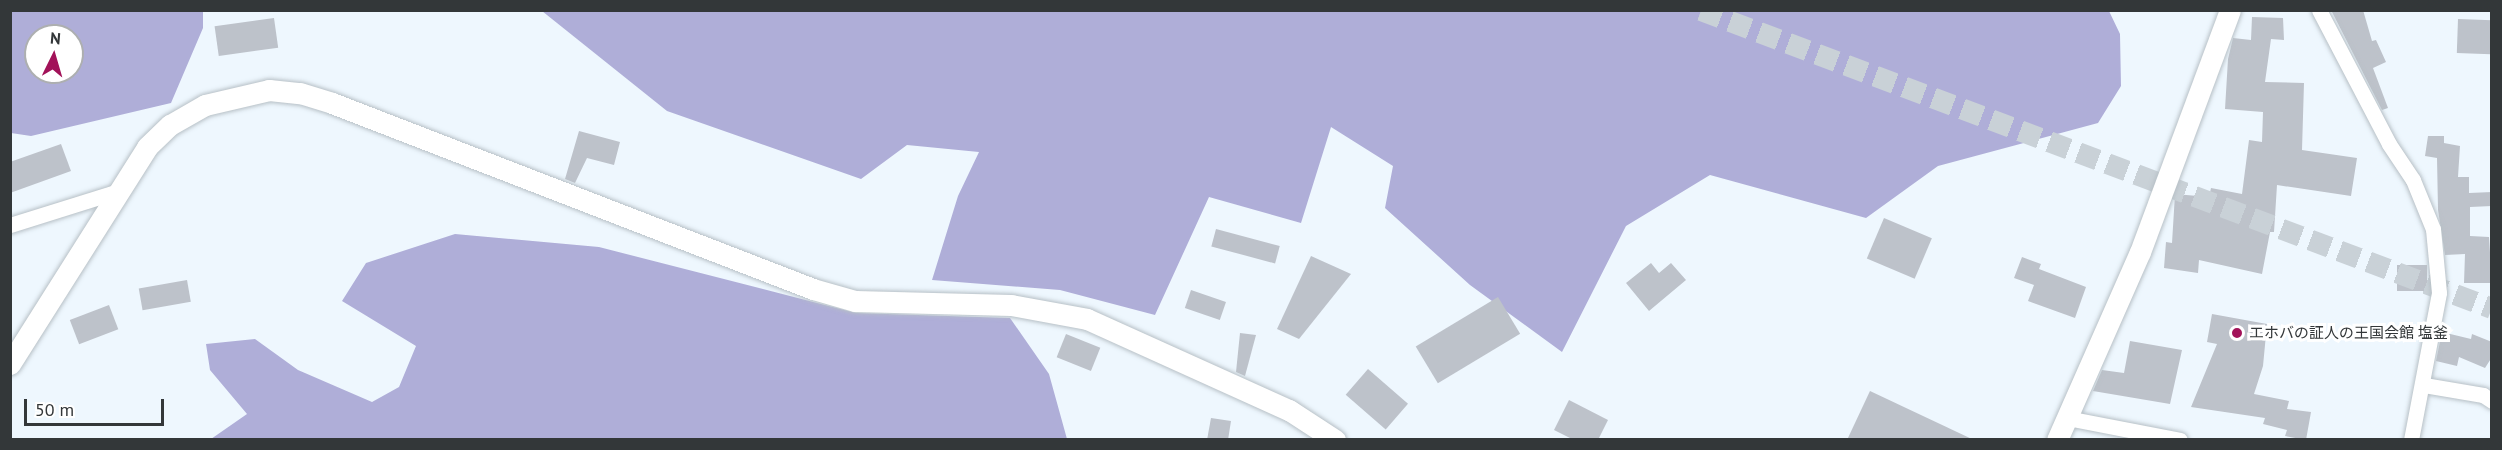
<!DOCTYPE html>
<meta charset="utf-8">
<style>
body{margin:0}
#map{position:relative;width:2502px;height:450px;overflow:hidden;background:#eef7fe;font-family:"PT Sans","Noto Sans JP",sans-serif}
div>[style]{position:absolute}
.forest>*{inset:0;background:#afaed8}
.building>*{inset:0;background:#bdc2ca;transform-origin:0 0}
.secondary-tunnel>*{height:21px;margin-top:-10.5px;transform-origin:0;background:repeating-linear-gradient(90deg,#c9d1d7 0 21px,transparent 0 31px)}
.roads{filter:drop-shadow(0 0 2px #b7c0c6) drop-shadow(0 0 2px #b7c0c6)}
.street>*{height:15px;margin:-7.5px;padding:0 7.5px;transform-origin:7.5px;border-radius:7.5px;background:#fff}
.secondary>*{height:21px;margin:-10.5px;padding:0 10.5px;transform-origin:10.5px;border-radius:10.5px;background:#fff}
.dots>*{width:16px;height:16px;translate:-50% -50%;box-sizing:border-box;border:3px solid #fff;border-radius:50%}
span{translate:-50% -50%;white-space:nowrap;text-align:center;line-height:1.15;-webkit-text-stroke:6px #fff;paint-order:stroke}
.poi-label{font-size:15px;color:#333739}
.left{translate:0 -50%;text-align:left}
.frame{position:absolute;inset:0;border:12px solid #333739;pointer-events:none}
.north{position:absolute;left:24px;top:24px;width:60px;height:60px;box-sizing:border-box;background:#fff;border:2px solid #adafb0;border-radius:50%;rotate:5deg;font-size:16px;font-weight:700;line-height:24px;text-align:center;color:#333739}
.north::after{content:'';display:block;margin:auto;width:21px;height:27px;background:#a21259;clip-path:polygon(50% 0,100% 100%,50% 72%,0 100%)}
.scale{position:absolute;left:24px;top:399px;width:140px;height:27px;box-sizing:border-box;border:3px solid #333739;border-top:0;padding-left:8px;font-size:18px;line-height:21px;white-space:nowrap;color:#333739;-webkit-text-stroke:4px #fff;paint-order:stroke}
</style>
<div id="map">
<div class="forest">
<div style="clip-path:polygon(evenodd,11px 10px,203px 11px,203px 28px,171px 103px,31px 136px,11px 133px,11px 10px,36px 36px,72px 36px,72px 72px,36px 72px,36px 36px)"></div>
<div style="clip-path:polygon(542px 11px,2109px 11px,2120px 34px,2121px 86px,2098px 123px,1938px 166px,1866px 218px,1710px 175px,1626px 226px,1562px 352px,1470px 285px,1385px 208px,1393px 166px,1331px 127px,1301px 223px,1209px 197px,1155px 315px,1060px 290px,932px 280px,958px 196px,979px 152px,907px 145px,861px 179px,667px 111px)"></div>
<div style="clip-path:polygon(455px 234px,599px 247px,856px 313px,1010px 318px,1049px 374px,1067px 439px,211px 439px,247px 414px,210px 370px,206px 344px,255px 339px,298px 370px,372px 402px,399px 387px,416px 346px,342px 301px,366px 263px)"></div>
</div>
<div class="building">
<div style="clip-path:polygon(2331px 10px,2363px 10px,2372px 41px,2376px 40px,2386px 62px,2373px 68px,2388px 108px,2382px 110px)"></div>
<div style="clip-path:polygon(2252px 17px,2283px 18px,2284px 40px,2271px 39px,2265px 82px,2304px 83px,2302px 150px,2357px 158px,2351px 196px,2277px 185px,2274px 232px,2270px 232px,2262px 274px,2199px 260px,2198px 273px,2164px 268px,2166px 242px,2172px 243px,2175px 194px,2209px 197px,2211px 188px,2242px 194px,2249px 140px,2262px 142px,2263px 112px,2225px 109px,2228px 59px,2233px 38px,2251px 40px)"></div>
<div style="left:274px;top:18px;width:30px;height:60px;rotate:82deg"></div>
<div style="left:2458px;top:19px;width:34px;height:34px;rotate:2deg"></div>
<div style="clip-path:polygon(579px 131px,620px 142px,614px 165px,587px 158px,575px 183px,565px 179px)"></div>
<div style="clip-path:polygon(2428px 136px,2444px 136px,2444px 143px,2460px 146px,2458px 177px,2469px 177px,2469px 193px,2492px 192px,2492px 206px,2470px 207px,2470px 236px,2489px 237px,2492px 283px,2464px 283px,2465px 254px,2445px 255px,2438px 210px,2437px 158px,2425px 156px)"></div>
<div style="clip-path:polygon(61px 144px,71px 171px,10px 193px,10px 162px)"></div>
<div style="left:1884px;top:218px;width:52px;height:44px;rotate:23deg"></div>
<div style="left:1216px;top:229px;width:66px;height:18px;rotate:15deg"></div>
<div style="clip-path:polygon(1311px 256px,1351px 274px,1299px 339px,1277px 329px)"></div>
<div style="clip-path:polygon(2022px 257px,2041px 264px,2039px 269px,2086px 287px,2075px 318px,2028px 301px,2034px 285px,2014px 278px)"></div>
<div style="clip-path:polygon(1651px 263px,1659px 273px,1671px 263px,1686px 280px,1649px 311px,1626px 283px)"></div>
<div style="left:2397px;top:265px;width:30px;height:26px"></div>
<div style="left:187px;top:280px;width:22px;height:49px;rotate:80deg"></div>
<div style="left:1191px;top:290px;width:37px;height:19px;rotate:19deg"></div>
<div style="left:1498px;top:297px;width:43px;height:96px;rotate:59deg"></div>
<div style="left:109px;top:305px;width:26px;height:42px;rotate:69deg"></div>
<div style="clip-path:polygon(2212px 314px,2267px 324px,2263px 366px,2254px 394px,2289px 401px,2287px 409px,2311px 412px,2306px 440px,2285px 436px,2287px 430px,2263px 424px,2265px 418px,2191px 407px,2217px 344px,2207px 342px)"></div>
<div style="clip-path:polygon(2442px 332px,2471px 339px,2472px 334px,2492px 342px,2492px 357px,2485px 368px,2459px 357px,2457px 366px,2436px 361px)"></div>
<div style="clip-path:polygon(1240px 333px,1256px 335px,1245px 376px,1236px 372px)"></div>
<div style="left:1066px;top:334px;width:37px;height:25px;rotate:22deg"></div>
<div style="clip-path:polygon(2130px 341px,2182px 350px,2170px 404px,2093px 391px,2102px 370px,2124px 373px)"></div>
<div style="left:1368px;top:369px;width:53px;height:34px;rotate:41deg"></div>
<div style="clip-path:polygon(1870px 391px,1974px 440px,1847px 440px)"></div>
<div style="clip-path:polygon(1569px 400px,1608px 420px,1598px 440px,1574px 440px,1554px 430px)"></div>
<div style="clip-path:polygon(1211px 418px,1231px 421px,1228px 440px,1207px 440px)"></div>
</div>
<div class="secondary-tunnel">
<div style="left:1701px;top:10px;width:845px;rotate:20.64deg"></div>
</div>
<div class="roads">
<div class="street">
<div style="left:2319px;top:10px;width:151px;rotate:62.4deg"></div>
<div style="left:2389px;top:144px;width:43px;rotate:56.3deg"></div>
<div style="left:2413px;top:180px;width:53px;rotate:67.8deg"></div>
<div style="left:2433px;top:229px;width:64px;rotate:84.6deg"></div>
<div style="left:2439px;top:293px;width:150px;rotate:100.8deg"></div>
<div style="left:10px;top:225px;width:110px;rotate:-17.4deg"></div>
<div style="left:2424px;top:385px;width:60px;rotate:9.6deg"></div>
<div style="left:2483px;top:395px;width:11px;rotate:34deg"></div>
<div style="left:2067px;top:418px;width:115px;rotate:11deg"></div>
</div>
<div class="secondary">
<div style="left:10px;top:364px;width:257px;rotate:-57.7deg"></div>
<div style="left:147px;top:147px;width:32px;rotate:-44deg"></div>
<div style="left:170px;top:125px;width:40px;rotate:-29.7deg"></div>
<div style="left:205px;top:105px;width:66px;rotate:-13.2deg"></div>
<div style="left:269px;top:90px;width:31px;rotate:6deg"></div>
<div style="left:300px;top:93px;width:34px;rotate:17deg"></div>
<div style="left:332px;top:103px;width:516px;rotate:21.14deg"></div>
<div style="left:813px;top:289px;width:44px;rotate:15.9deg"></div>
<div style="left:855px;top:301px;width:156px;rotate:1.5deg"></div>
<div style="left:1011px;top:305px;width:77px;rotate:10.4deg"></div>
<div style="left:1087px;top:319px;width:222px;rotate:24.3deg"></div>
<div style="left:1289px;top:410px;width:55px;rotate:33.1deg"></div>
<div style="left:2057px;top:440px;width:206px;rotate:-66.2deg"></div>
<div style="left:2140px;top:252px;width:258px;rotate:-69.6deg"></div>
</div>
</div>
<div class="dots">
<div style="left:2237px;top:333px;background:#a21259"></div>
</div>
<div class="poi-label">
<span class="left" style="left:2249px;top:333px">エホバの証人の王国会館 塩釜</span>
</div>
<div class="frame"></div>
<div class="north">N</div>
<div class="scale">50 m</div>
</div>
